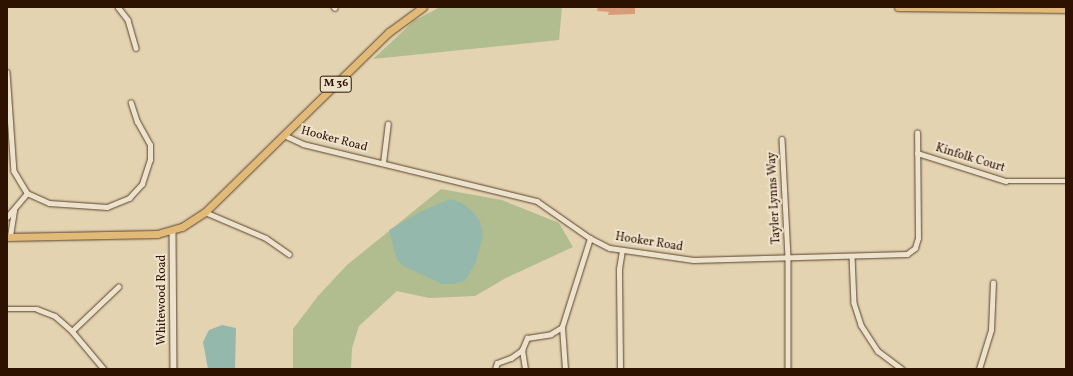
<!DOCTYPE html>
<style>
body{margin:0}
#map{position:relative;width:1073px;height:376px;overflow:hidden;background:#e3d3b1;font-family:Vollkorn,serif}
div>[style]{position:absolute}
.green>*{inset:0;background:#b1bd8e}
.water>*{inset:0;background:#95b8ac}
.building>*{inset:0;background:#d79d79}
.roads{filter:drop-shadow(0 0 1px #5b422c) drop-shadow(0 0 1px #5b422c)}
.minor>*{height:4.5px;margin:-2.25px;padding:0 2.25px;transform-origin:2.25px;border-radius:2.25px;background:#ede2cc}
.tertiary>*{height:5.5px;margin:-2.75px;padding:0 2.75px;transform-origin:2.75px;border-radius:2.75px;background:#ede2cc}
.primary>*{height:7px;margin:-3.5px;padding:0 3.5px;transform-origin:3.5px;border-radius:3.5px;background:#e2ba78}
span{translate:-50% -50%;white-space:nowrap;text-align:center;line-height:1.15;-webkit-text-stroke:4px #ede2cc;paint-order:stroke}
.shield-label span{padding:1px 3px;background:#ede2cc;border:1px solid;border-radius:3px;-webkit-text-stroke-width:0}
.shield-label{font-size:11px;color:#2e1200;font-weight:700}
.street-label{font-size:12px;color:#2e1200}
.frame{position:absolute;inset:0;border:8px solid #2e1200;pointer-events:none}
</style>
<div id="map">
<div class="green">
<div style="clip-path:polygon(440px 7px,562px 7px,559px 40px,373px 59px,414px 21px)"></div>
<div style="clip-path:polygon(441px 189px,502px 200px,559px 223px,573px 247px,506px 278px,475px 296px,429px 298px,397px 291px,359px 326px,352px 348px,351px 369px,293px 369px,293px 329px,318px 296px,347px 265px)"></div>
</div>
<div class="water">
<div style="clip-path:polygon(450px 199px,462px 203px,472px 211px,480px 221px,483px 235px,476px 262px,465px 281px,453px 284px,442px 284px,403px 266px,396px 258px,389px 230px,420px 212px)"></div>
<div style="clip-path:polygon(222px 325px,236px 328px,235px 369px,208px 369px,203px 342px,209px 330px)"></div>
</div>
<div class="building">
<div style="clip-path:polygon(598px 7px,635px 7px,635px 14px,608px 15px,609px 12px,597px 11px)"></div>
</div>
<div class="roads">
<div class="minor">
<div style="left:118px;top:7px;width:16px;rotate:52deg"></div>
<div style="left:128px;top:20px;width:29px;rotate:74deg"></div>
<div style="left:334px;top:7px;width:1px;rotate:45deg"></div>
<div style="left:7px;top:72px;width:99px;rotate:86deg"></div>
<div style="left:14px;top:171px;width:26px;rotate:59deg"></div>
<div style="left:27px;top:193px;width:24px;rotate:24deg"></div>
<div style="left:49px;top:203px;width:58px;rotate:3.9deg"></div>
<div style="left:107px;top:207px;width:24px;rotate:-22deg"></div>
<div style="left:129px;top:198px;width:19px;rotate:-47deg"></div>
<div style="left:142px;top:184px;width:25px;rotate:-72deg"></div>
<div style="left:150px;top:160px;width:15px;rotate:-90deg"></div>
<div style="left:150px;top:145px;width:26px;rotate:-119deg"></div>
<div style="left:137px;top:122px;width:20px;rotate:-108deg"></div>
<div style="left:284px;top:135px;width:21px;rotate:25deg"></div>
<div style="left:303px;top:144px;width:241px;rotate:13.7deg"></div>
<div style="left:537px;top:201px;width:65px;rotate:34.9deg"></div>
<div style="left:590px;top:238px;width:22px;rotate:27deg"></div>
<div style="left:610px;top:248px;width:84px;rotate:8.2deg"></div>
<div style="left:693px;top:260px;width:214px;rotate:-1.6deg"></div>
<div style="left:907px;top:254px;width:10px;rotate:-37deg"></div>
<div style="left:915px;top:248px;width:10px;rotate:-73deg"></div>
<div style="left:918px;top:238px;width:105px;rotate:-90.5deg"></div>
<div style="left:782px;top:139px;width:117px;rotate:87.1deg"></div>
<div style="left:788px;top:256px;width:113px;rotate:90deg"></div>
<div style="left:917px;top:153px;width:93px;rotate:17.5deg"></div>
<div style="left:1006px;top:181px;width:60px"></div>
<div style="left:383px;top:163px;width:39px;rotate:-83deg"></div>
<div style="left:205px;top:212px;width:66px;rotate:23.1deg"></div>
<div style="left:266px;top:238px;width:28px;rotate:35deg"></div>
<div style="left:7px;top:217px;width:31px;rotate:-50deg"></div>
<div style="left:10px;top:236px;width:26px;rotate:-81deg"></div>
<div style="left:852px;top:256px;width:47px;rotate:87.6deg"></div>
<div style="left:854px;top:303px;width:23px;rotate:72deg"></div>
<div style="left:861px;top:325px;width:31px;rotate:57deg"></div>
<div style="left:878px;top:351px;width:30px;rotate:37deg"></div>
<div style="left:7px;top:309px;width:30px"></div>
<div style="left:37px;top:309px;width:19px;rotate:21deg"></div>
<div style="left:55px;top:316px;width:23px;rotate:41deg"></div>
<div style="left:72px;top:331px;width:50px;rotate:49.9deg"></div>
<div style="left:72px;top:331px;width:64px;rotate:-43.7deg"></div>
<div style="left:495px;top:369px;width:6px;rotate:-72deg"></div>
<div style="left:497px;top:363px;width:15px;rotate:-20deg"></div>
<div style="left:511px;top:358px;width:14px;rotate:-36deg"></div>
<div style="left:525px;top:369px;width:19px;rotate:-99deg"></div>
<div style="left:522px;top:350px;width:13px;rotate:-67deg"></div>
<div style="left:527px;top:338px;width:24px;rotate:-9deg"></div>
<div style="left:551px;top:334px;width:13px;rotate:-32deg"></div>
<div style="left:565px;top:369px;width:42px;rotate:-94.1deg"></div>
<div style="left:562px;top:327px;width:93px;rotate:-72.5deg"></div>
<div style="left:620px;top:369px;width:100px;rotate:-90.6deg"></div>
<div style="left:619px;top:269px;width:18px;rotate:-81deg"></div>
<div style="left:979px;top:369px;width:41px;rotate:-72.9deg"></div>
<div style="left:991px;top:330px;width:47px;rotate:-87.6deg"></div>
</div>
<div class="tertiary">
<div style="left:173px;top:232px;width:137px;rotate:89.6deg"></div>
</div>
<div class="primary">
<div style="left:898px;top:7px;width:168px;rotate:0.7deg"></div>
<div style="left:7px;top:237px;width:150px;rotate:-1.1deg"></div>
<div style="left:157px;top:234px;width:26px;rotate:-16deg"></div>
<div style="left:182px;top:227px;width:27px;rotate:-33deg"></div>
<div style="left:205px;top:212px;width:257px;rotate:-44.4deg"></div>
<div style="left:389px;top:32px;width:42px;rotate:-36.3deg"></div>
</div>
</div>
<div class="shield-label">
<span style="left:336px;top:84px">M 36</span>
</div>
<div class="street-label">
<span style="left:334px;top:140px;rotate:15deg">Hooker Road</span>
<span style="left:970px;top:159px;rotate:17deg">Kinfolk Court</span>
<span style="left:775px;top:198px;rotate:-93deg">Tayler Lynns Way</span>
<span style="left:649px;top:243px;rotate:9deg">Hooker Road</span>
<span style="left:163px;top:300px;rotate:-90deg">Whitewood Road</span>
</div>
<div class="frame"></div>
</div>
